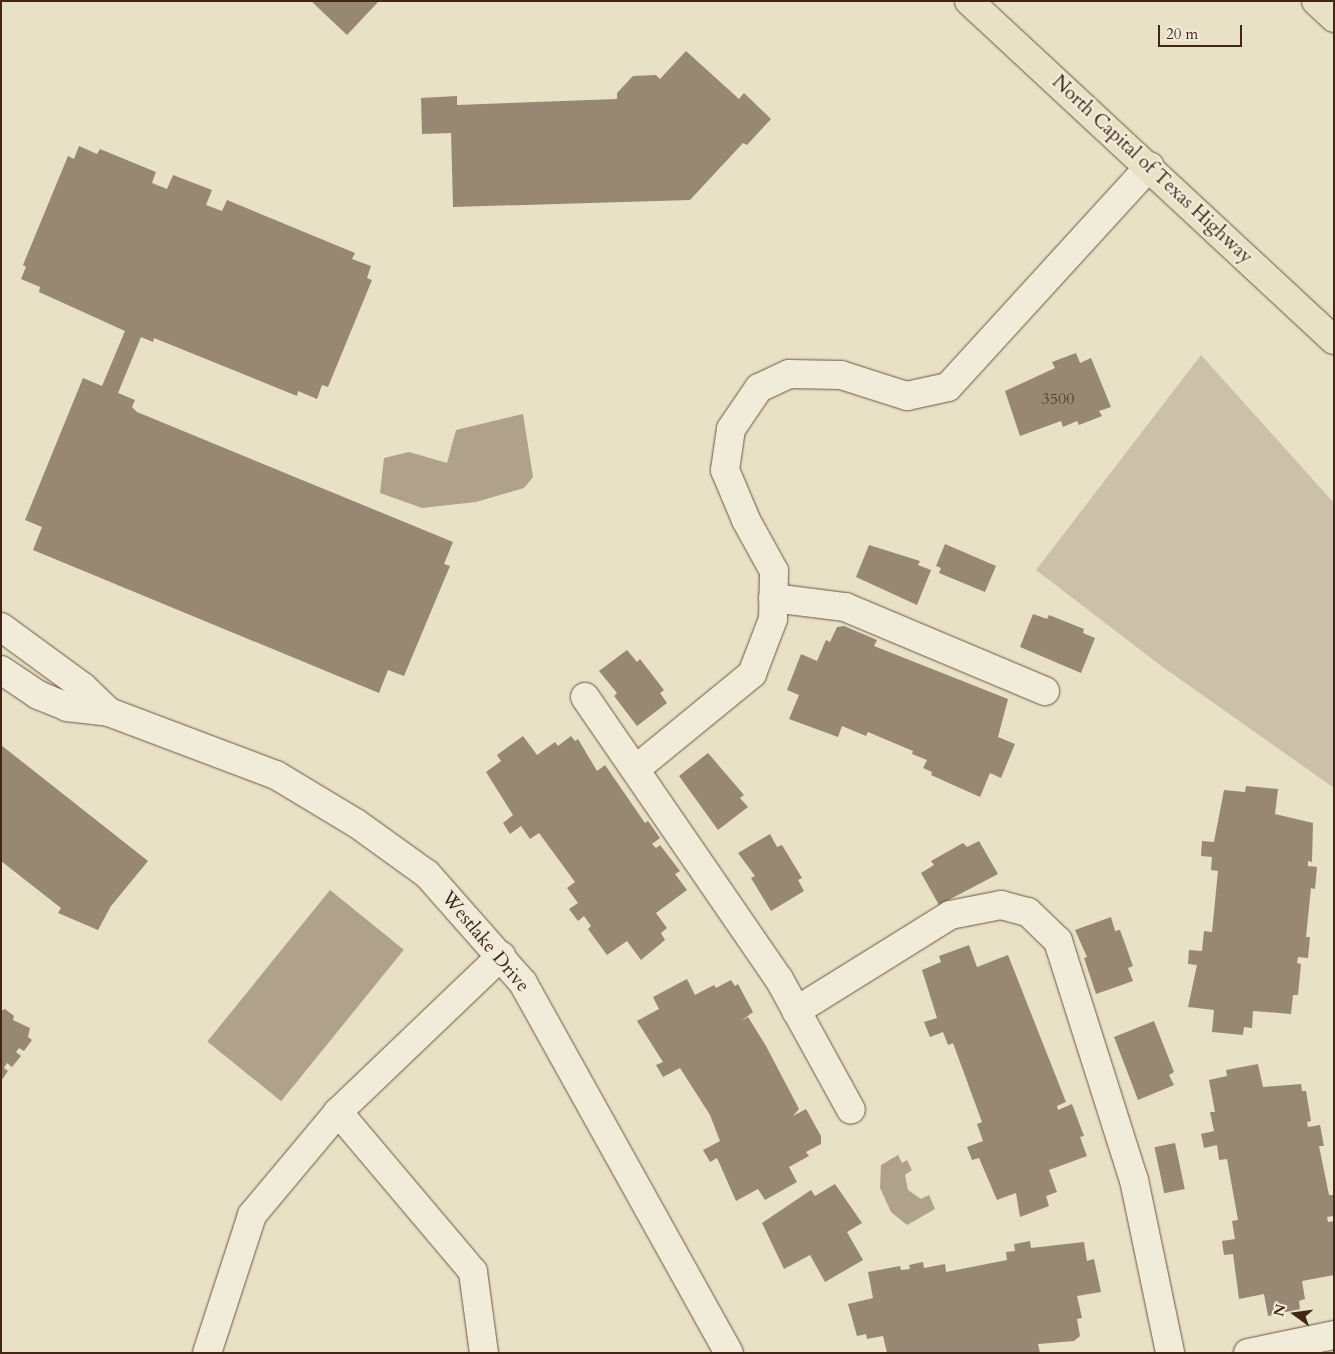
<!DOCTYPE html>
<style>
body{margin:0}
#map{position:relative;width:1335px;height:1354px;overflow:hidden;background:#e9e1c5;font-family:Cardo,serif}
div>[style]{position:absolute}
.green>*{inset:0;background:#ccc1a8}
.water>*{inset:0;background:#b0a18a;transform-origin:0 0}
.building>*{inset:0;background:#988772;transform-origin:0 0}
.roads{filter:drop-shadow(0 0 1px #6b5543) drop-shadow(0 0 1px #6b5543)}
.minor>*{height:28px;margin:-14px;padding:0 14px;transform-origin:14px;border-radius:14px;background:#f1ecd9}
.highway>*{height:28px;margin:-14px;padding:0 14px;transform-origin:14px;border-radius:14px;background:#e9e1c5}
span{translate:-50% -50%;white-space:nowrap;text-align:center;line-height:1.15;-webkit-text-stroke:4.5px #f1ecd9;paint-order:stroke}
.number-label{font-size:16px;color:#573e2e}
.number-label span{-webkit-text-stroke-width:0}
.street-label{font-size:19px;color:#412618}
.frame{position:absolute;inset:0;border:2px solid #412618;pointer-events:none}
.north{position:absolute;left:1270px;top:1289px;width:50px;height:50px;-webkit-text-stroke:4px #f1ecd9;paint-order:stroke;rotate:284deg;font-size:14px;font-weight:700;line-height:20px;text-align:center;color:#412618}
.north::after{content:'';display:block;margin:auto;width:18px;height:22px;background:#412618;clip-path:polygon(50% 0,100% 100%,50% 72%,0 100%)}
.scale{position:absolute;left:1158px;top:25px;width:84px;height:22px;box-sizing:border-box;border:2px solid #412618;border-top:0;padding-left:6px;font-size:15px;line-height:18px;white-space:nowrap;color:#412618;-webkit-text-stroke:4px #f1ecd9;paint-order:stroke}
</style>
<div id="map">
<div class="green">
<div style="clip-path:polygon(1201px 355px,1334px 503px,1334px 788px,1160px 665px,1036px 570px)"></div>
</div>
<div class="water">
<div style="clip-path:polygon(523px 414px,533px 477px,524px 488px,476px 502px,422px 508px,380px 493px,384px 458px,409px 452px,447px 463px,456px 430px)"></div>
<div style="left:330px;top:890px;width:95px;height:195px;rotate:39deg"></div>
<div style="clip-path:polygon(898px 1155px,902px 1163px,907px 1160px,912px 1170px,905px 1175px,908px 1190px,921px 1199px,929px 1195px,935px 1209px,907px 1225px,891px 1212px,880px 1188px,881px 1165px)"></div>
</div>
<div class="building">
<div style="clip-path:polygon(311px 1px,379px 1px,347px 35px)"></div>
<div style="clip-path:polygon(686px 51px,739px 99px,744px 93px,771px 119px,747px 145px,743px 143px,690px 200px,453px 207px,451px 133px,422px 134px,421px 98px,457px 96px,457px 105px,617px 99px,617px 93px,633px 76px,656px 75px,660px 79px)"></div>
<div style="clip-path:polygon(79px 146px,97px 154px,100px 149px,156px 172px,152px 183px,167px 189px,173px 175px,212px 190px,206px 205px,222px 211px,227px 200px,355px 253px,352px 259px,371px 266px,367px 278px,372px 280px,328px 387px,322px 385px,317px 399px,298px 391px,297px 396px,154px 338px,153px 342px,141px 337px,118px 393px,135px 400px,132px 407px,137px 412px,453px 542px,444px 564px,450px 566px,404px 676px,388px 670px,379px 693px,33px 550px,42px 527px,25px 520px,83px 378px,102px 386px,125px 331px,39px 292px,40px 287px,21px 279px,26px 267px,23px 265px,68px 156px,74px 159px)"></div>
<div style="clip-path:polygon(1076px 353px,1080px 363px,1091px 358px,1111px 407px,1099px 411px,1102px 416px,1079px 425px,1077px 421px,1063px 427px,1061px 421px,1020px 436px,1005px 391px,1055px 368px,1052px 362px)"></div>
<div style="clip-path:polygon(945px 544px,996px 566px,985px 592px,939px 573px,941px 568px,936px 566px)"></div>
<div style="clip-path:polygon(869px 545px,920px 561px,918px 565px,931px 570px,917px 605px,856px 577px)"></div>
<div style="clip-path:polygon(1033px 614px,1047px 619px,1049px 615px,1084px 629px,1083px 633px,1095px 638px,1081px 673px,1020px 647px)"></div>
<div style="clip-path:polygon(844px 626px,877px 640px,874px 646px,1008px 699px,998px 737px,1015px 744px,1001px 778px,990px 773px,980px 797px,931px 775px,932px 772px,923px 768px,927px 760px,912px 754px,913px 751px,868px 732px,866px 736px,842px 726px,838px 737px,789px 719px,799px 695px,787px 690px,801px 654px,817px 661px,826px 640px,830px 642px,837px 627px)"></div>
<div style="clip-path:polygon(627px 650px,637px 662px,640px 659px,664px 690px,660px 693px,667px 703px,637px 726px,614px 696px,617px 693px,599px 671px)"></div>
<div style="clip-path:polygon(523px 736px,537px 755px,555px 742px,558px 746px,571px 736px,575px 741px,578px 739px,597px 771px,605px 765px,645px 823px,648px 821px,660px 838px,652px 844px,656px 848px,660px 845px,680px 871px,675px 874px,687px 890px,656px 913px,667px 928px,661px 933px,665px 940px,641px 960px,627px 941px,607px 955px,588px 929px,591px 926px,584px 916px,578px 921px,569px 909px,578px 903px,567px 888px,575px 882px,539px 833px,530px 839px,521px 826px,510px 834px,503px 823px,513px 815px,486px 772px,501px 761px,497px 755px)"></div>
<div style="clip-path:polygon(1px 745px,148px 861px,111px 906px,98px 930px,58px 913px,61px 908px,1px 861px)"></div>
<div style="clip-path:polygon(708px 753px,744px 795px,740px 798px,748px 807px,718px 830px,679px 776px)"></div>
<div style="clip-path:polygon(1246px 786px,1278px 789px,1275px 814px,1313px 823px,1312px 862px,1308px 861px,1308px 866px,1317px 867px,1315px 889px,1311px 888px,1306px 937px,1310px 937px,1308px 958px,1298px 957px,1297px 963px,1301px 964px,1298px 995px,1293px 995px,1291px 1014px,1253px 1011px,1252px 1028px,1244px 1027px,1243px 1035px,1212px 1032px,1214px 1010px,1188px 1007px,1197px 965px,1188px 964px,1189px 950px,1202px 951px,1204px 931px,1212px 932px,1218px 871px,1211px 870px,1212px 857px,1201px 856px,1202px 841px,1214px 842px,1224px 790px,1245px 792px)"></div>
<div style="clip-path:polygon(770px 834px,777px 847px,782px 845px,802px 878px,798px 880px,804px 891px,771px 911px,751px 878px,755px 876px,738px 853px)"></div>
<div style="clip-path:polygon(979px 841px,998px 874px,939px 905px,921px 873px,934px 865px,931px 861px,963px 843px,967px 847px)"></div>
<div style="clip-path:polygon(1111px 917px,1115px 931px,1120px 930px,1133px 966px,1128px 968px,1133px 981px,1096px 994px,1084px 958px,1087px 957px,1075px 930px)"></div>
<div style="clip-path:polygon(969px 945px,977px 967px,1008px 955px,1066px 1102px,1057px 1106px,1058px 1110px,1072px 1104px,1084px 1136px,1080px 1137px,1087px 1156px,1049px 1170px,1057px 1192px,1046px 1196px,1049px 1206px,1020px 1217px,1016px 1193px,997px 1200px,979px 1158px,972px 1160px,967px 1147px,983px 1141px,977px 1124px,982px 1122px,953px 1043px,948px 1045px,943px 1032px,930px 1037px,924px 1022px,937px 1018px,922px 970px,941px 962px,939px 956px)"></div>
<div style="clip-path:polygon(687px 979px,695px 995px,714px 985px,716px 988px,731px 980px,735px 986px,738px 984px,753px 1012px,741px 1021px,748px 1017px,766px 1046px,799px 1109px,793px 1116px,806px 1109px,821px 1136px,821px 1144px,806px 1152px,809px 1156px,789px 1167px,797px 1182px,765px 1200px,758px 1189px,736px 1201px,717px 1158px,710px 1162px,703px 1150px,720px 1141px,710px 1115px,680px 1068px,663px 1077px,656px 1065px,663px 1062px,637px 1021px,659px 1009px,653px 997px)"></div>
<div style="clip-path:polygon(5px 1009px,14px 1016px,13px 1020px,30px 1028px,28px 1037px,32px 1040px,24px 1051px,19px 1048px,16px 1052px,21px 1056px,12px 1067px,7px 1063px,4px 1068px,8px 1071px,1px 1081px,1px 1011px)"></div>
<div style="clip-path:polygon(1154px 1021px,1174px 1072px,1169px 1075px,1174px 1085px,1138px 1100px,1114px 1037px)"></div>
<div style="clip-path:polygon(1258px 1064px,1263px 1087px,1301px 1084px,1302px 1091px,1306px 1091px,1311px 1121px,1307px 1122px,1308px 1127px,1320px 1125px,1324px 1146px,1319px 1146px,1329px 1195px,1334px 1195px,1334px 1216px,1327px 1217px,1328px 1222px,1334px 1221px,1334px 1275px,1302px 1281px,1305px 1299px,1299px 1301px,1300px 1309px,1268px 1316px,1264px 1294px,1239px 1299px,1233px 1254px,1224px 1255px,1222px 1241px,1235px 1239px,1232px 1221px,1238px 1220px,1227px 1159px,1219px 1160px,1217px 1145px,1204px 1148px,1201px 1134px,1214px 1131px,1210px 1112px,1215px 1112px,1209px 1080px,1227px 1076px,1226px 1070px)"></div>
<div style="left:1175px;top:1143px;width:47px;height:21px;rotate:78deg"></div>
<div style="clip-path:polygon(835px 1184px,862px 1223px,847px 1232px,863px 1260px,825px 1282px,810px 1255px,784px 1269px,762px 1223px,811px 1190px,815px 1196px)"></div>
<div style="clip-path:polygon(1030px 1241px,1031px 1248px,1084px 1242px,1087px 1261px,1094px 1259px,1101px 1292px,1077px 1296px,1082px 1318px,1077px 1319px,1080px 1336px,1074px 1341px,1038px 1344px,1040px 1353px,887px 1353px,883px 1336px,867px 1339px,866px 1334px,857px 1336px,848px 1304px,873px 1298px,868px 1272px,900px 1266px,901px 1270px,910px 1269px,909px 1265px,923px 1262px,924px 1268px,945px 1264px,946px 1272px,1007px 1260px,1006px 1252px,1015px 1251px,1014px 1244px)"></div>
</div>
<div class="roads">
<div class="minor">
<div style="left:773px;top:598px;width:73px;rotate:7.1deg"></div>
<div style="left:845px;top:607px;width:217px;rotate:22.8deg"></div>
<div style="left:1px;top:627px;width:102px;rotate:36.2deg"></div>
<div style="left:83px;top:687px;width:36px;rotate:44deg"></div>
<div style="left:1px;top:670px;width:45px;rotate:34deg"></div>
<div style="left:38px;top:695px;width:31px;rotate:22deg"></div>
<div style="left:67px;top:707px;width:42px;rotate:6.8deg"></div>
<div style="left:109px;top:712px;width:178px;rotate:20.7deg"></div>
<div style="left:276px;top:775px;width:93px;rotate:31deg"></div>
<div style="left:356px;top:823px;width:87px;rotate:35.7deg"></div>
<div style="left:427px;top:874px;width:145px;rotate:48.6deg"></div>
<div style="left:523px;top:983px;width:423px;rotate:60.9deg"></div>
<div style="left:585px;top:697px;width:342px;rotate:55.5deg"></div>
<div style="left:779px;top:979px;width:149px;rotate:61.2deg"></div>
<div style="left:637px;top:768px;width:149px;rotate:-39.3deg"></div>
<div style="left:752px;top:674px;width:59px;rotate:-69.1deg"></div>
<div style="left:773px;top:619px;width:48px;rotate:-88.8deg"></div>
<div style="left:774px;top:571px;width:58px;rotate:-118.8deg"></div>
<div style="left:746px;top:520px;width:54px;rotate:-112.8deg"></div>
<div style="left:725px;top:470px;width:41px;rotate:-81.7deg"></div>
<div style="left:731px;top:429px;width:50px;rotate:-55.7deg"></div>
<div style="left:759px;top:388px;width:33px;rotate:-25deg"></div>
<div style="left:789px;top:374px;width:52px;rotate:1.1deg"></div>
<div style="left:841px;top:375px;width:69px;rotate:17.7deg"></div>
<div style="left:907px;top:396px;width:42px;rotate:-12.4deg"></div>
<div style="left:948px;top:387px;width:299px;rotate:-47.6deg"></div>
<div style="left:796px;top:1011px;width:181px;rotate:-31.9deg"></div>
<div style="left:950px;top:915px;width:52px;rotate:-11.1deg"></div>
<div style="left:1001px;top:905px;width:28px;rotate:15deg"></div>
<div style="left:1028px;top:912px;width:42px;rotate:44deg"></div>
<div style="left:1058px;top:941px;width:251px;rotate:72.4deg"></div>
<div style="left:1134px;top:1180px;width:177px;rotate:78.2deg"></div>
<div style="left:338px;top:1112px;width:209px;rotate:49.8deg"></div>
<div style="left:473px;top:1272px;width:82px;rotate:82.3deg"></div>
<div style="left:207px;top:1353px;width:145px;rotate:-71.9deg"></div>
<div style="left:252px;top:1215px;width:134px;rotate:-50.1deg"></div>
<div style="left:338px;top:1112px;width:226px;rotate:-43.7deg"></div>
<div style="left:1248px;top:1353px;width:88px;rotate:-11.8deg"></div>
</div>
<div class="highway">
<div style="left:969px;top:1px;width:498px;rotate:42.9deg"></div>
<div style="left:1316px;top:1px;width:25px;rotate:43deg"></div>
</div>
</div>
<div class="number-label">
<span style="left:1058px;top:399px">3500</span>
</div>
<div class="street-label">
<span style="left:1152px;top:170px;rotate:43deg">North Capital of Texas Highway</span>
<span style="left:485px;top:942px;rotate:50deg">Westlake Drive</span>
</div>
<div class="frame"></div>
<div class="north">N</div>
<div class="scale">20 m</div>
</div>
